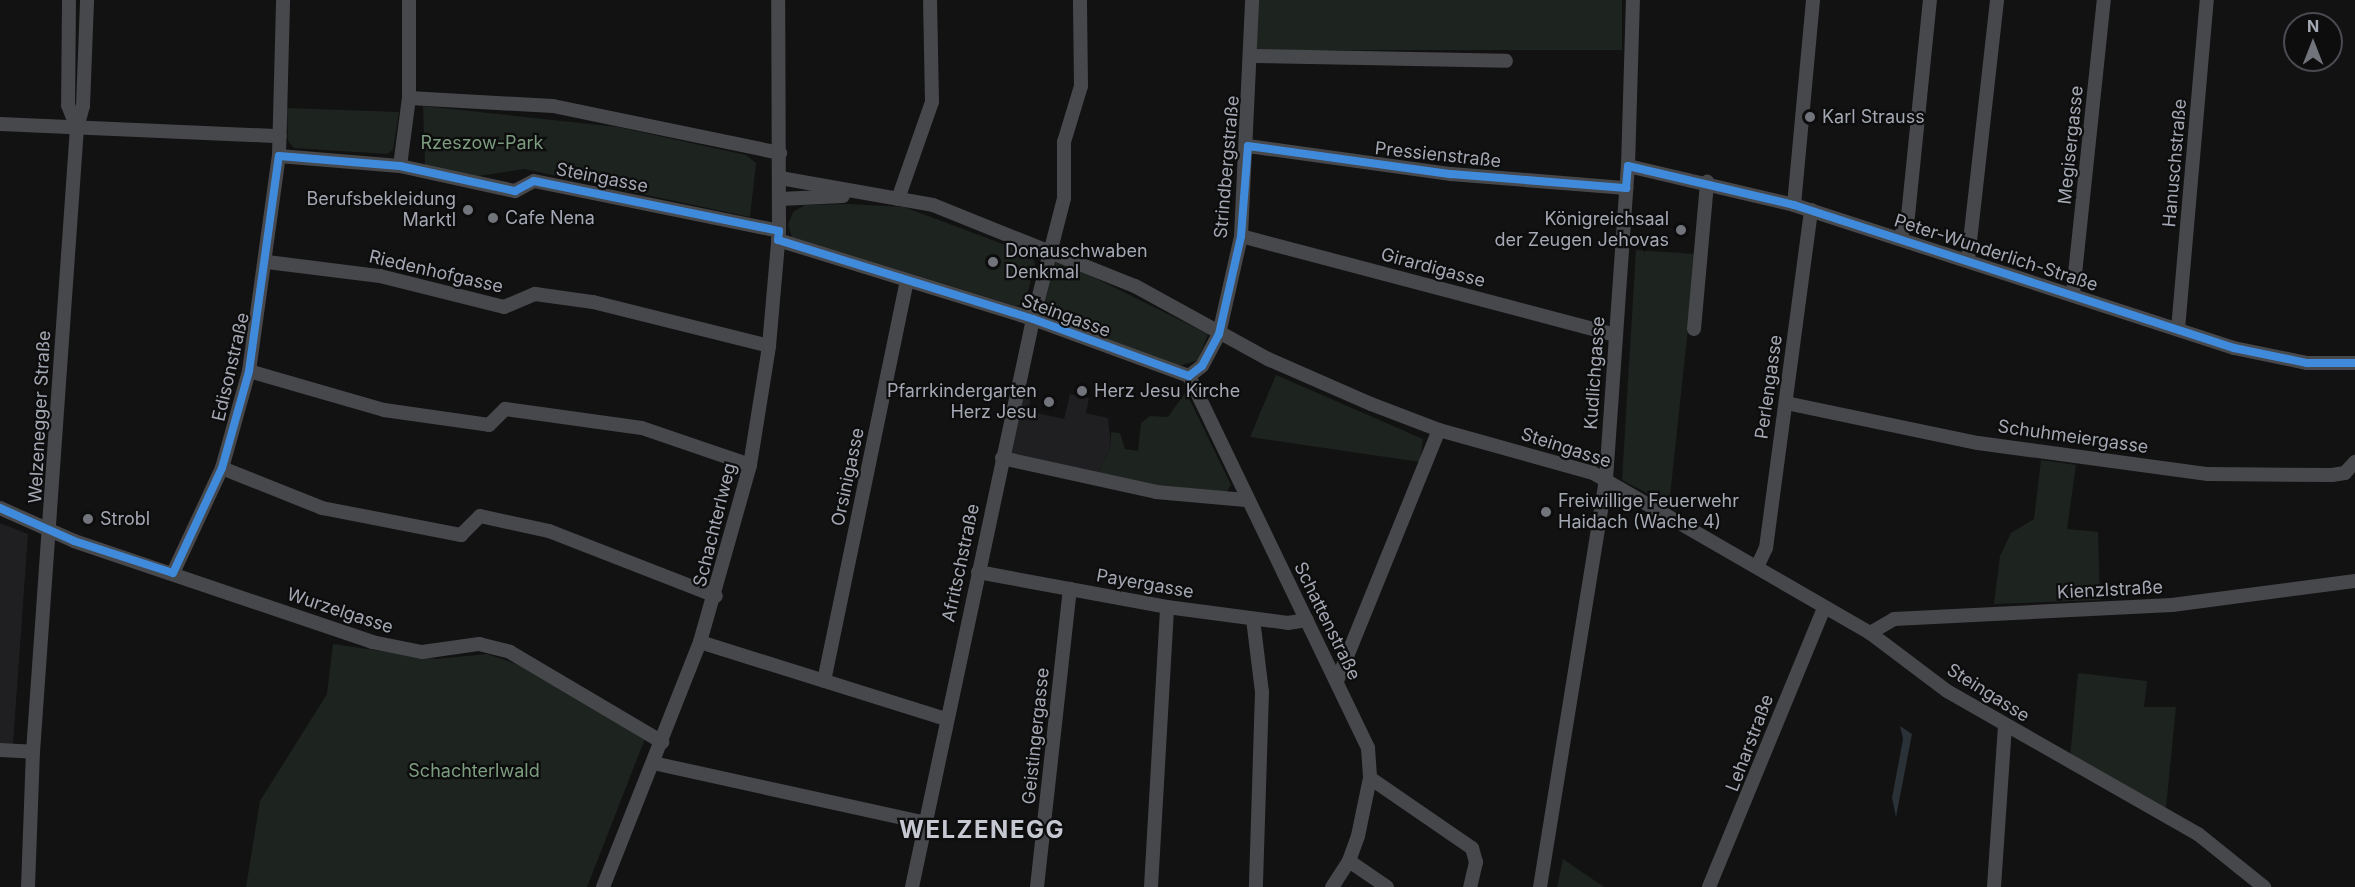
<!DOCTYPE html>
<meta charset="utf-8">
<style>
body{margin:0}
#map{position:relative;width:2355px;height:887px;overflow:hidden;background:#121213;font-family:Inter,sans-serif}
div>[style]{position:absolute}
.built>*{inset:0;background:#1f1f21}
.green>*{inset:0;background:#1d231e;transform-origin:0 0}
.water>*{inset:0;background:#2a3137}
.minor>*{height:14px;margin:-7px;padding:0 7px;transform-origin:7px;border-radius:7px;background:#47484b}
.cycleway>*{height:8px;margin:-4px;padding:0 4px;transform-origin:4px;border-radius:4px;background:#408adc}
.dots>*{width:16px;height:16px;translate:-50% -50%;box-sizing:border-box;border:3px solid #0d0d0e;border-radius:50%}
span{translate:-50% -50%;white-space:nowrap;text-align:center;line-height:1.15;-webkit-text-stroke:4.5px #0d0d0e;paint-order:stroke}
.poi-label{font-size:18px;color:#a4a8b3}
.left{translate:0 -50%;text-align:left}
.right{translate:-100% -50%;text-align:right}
.park-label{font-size:18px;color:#7c9d7f}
.street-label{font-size:18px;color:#a4a8b3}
.district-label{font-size:24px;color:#c5c8d0;font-weight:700;letter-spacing:1.5px}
.north{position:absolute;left:2283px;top:12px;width:60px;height:60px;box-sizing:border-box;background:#0d0d0e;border:2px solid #494b50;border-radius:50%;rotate:0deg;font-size:16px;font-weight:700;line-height:24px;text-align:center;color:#a4a8b3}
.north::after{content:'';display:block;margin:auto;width:21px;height:27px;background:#71747b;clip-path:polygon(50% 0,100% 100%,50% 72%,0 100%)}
</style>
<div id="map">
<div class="built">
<div style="clip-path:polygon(1033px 387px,1028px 411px,1064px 419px,1070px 394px,1089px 398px,1086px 413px,1108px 418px,1111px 446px,1097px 476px,1011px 455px,1020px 391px)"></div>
<div style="clip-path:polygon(0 523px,28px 534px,13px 744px,0 743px)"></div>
</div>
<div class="green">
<div style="left:1257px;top:0;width:365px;height:50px"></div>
<div style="clip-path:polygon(423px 106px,618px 127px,746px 155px,756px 163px,750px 217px,524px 169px,478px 176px,425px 165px)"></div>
<div style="clip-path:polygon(287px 108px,399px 112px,393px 150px,387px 154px,294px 148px,288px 141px)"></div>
<div style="clip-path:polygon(848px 204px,904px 207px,1032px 255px,1035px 264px,1025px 303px,1016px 306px,792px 237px,788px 225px,793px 212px,805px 205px)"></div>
<div style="clip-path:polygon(1636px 250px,1696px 254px,1669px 505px,1622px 480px)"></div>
<div style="clip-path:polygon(1055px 258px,1208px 334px,1198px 360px,1176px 367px,1041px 315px)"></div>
<div style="clip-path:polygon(1276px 375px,1423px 439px,1420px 462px,1250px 437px)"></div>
<div style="clip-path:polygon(1186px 392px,1231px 485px,1224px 496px,1097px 476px,1111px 446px,1111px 432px,1120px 433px,1125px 449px,1138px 451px,1141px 423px,1150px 416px,1168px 417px)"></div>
<div style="clip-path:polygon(2041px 460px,2076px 465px,2067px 529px,2098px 532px,2100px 600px,1994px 604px,2000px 556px,2011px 533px,2034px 519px)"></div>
<div style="clip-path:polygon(333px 644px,436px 659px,487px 654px,528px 668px,646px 736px,587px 887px,246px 887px,260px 801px,327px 694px)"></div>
<div style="clip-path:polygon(2078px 673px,2147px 681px,2144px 707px,2176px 707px,2166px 808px,2070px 758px)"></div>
<div style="clip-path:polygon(1563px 859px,1604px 887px,1557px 887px)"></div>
</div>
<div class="water">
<div style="clip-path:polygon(1900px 726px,1912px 734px,1896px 817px,1892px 798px,1903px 739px)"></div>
</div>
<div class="minor">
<div style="left:69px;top:0;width:105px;rotate:90.5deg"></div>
<div style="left:68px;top:105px;width:25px;rotate:69deg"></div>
<div style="left:1253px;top:56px;width:253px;rotate:1.1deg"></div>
<div style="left:409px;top:98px;width:144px;rotate:3.2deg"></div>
<div style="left:553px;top:106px;width:232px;rotate:11.7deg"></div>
<div style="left:0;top:124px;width:280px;rotate:2.5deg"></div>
<div style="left:1248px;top:146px;width:205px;rotate:7.9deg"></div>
<div style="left:1451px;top:174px;width:176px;rotate:4.6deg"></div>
<div style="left:279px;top:156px;width:121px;rotate:4.7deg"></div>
<div style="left:400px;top:166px;width:118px;rotate:12.3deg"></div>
<div style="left:515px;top:191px;width:21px;rotate:-28deg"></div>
<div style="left:534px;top:181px;width:250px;rotate:11.5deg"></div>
<div style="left:400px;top:166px;width:69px;rotate:-82.5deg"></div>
<div style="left:409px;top:98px;width:98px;rotate:-90deg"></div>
<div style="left:1628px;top:166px;width:171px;rotate:13.2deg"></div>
<div style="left:1794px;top:205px;width:463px;rotate:18deg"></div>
<div style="left:2234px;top:348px;width:75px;rotate:11.6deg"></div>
<div style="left:2307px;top:363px;width:48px"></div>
<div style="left:780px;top:178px;width:155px;rotate:10deg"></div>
<div style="left:933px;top:205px;width:218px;rotate:21.9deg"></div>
<div style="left:1135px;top:286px;width:152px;rotate:28.8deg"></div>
<div style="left:1268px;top:359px;width:112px;rotate:23.6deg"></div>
<div style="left:1371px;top:404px;width:73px;rotate:20.9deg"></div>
<div style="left:1439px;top:430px;width:160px;rotate:15.6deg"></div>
<div style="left:1593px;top:473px;width:320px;rotate:30deg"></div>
<div style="left:1870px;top:633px;width:96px;rotate:37deg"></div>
<div style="left:1947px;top:691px;width:289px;rotate:29.7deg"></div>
<div style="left:2198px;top:834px;width:85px;rotate:38.8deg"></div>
<div style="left:780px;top:199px;width:63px;rotate:-2.7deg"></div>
<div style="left:898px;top:199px;width:103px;rotate:-70.7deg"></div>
<div style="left:932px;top:102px;width:102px;rotate:-91.1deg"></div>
<div style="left:1794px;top:205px;width:206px;rotate:-84.7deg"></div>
<div style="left:1241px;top:236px;width:388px;rotate:14.8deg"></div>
<div style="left:1900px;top:238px;width:23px;rotate:-70deg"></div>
<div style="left:1908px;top:216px;width:217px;rotate:-84.2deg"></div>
<div style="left:778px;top:240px;width:267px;rotate:17.2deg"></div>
<div style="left:1033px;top:319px;width:166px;rotate:20.1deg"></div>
<div style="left:1189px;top:376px;width:16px;rotate:-38deg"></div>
<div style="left:1202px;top:366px;width:36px;rotate:-62deg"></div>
<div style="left:1219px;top:334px;width:100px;rotate:-77.3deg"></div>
<div style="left:1241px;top:236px;width:236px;rotate:-87.3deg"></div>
<div style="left:1968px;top:259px;width:261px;rotate:-83.6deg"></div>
<div style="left:267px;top:262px;width:114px;rotate:7.1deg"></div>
<div style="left:380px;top:276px;width:128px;rotate:14deg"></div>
<div style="left:504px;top:307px;width:34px;rotate:-23deg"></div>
<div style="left:535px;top:294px;width:59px;rotate:7.9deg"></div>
<div style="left:593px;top:302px;width:181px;rotate:14deg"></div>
<div style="left:2073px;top:293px;width:295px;rotate:-84deg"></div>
<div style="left:1694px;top:329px;width:148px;rotate:-84.9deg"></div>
<div style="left:2178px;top:329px;width:330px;rotate:-85deg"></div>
<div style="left:249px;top:371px;width:141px;rotate:16.1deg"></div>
<div style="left:384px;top:410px;width:106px;rotate:8.1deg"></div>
<div style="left:489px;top:425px;width:23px;rotate:-45deg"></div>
<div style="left:505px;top:409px;width:138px;rotate:7.9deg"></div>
<div style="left:642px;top:428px;width:114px;rotate:18.9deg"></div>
<div style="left:1189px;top:376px;width:413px;rotate:64.3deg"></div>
<div style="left:1368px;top:748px;width:30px;rotate:86deg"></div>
<div style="left:1370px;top:778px;width:59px;rotate:101.7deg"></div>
<div style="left:1358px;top:836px;width:27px;rotate:110deg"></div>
<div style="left:1349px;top:861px;width:31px;rotate:123deg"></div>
<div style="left:1786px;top:403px;width:196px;rotate:11.8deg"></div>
<div style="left:1978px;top:443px;width:232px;rotate:7.7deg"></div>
<div style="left:2208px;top:474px;width:124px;rotate:0.5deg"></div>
<div style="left:2332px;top:475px;width:13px;rotate:-9deg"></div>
<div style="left:2345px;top:473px;width:15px;rotate:-48deg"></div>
<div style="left:1002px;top:458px;width:158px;rotate:12.4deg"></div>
<div style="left:1156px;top:492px;width:90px;rotate:5.1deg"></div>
<div style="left:222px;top:468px;width:108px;rotate:21.8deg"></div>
<div style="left:322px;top:508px;width:142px;rotate:11deg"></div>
<div style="left:461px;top:535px;width:27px;rotate:-45deg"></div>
<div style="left:480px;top:516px;width:71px;rotate:12.3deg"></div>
<div style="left:549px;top:531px;width:179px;rotate:21.3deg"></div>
<div style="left:0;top:508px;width:81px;rotate:24deg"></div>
<div style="left:74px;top:541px;width:315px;rotate:18.7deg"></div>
<div style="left:372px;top:642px;width:51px;rotate:11.3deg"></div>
<div style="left:422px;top:652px;width:58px;rotate:-8deg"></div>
<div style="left:479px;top:644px;width:32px;rotate:14deg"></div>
<div style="left:510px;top:652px;width:177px;rotate:30.6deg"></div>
<div style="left:1757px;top:567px;width:21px;rotate:-65deg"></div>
<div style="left:1766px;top:548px;width:341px;rotate:-82.4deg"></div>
<div style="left:978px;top:572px;width:192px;rotate:10.5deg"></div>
<div style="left:1167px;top:607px;width:122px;rotate:7.5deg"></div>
<div style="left:1288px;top:623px;width:19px;rotate:-9deg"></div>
<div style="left:173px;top:573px;width:116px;rotate:-65deg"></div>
<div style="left:222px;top:468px;width:101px;rotate:-74.4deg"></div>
<div style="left:249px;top:371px;width:217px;rotate:-82.1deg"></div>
<div style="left:279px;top:156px;width:156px;rotate:-88.5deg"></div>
<div style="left:1253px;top:619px;width:74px;rotate:83deg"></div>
<div style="left:1262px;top:692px;width:195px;rotate:91.8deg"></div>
<div style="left:1870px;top:633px;width:28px;rotate:-30deg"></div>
<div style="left:1894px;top:619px;width:278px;rotate:-2.9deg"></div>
<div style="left:2172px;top:605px;width:185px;rotate:-7.5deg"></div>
<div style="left:700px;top:642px;width:258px;rotate:17.4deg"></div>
<div style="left:824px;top:681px;width:409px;rotate:-78.3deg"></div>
<div style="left:1337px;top:681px;width:271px;rotate:-67.9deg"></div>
<div style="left:0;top:750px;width:33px;rotate:3deg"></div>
<div style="left:653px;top:763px;width:279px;rotate:12.4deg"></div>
<div style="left:1370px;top:778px;width:124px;rotate:34.5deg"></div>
<div style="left:1472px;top:848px;width:15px;rotate:74deg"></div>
<div style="left:1476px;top:862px;width:26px;rotate:103deg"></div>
<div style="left:1349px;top:861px;width:46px;rotate:34.4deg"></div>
<div style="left:28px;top:887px;width:135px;rotate:-87.9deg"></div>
<div style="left:33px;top:752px;width:626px;rotate:-85.97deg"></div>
<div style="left:77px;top:128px;width:23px;rotate:-75deg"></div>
<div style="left:83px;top:106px;width:106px;rotate:-87.8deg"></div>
<div style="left:603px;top:887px;width:264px;rotate:-68.4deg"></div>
<div style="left:700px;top:642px;width:184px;rotate:-74.2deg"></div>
<div style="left:750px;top:465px;width:121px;rotate:-80.9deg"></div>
<div style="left:769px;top:346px;width:115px;rotate:-85deg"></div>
<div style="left:779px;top:231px;width:231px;rotate:-90.2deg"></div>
<div style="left:912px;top:887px;width:581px;rotate:-77.97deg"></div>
<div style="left:1033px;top:319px;width:125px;rotate:-75.6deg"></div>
<div style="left:1064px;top:198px;width:56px;rotate:-90deg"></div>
<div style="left:1064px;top:142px;width:59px;rotate:-73.1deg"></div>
<div style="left:1081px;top:86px;width:86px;rotate:-90.7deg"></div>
<div style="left:1037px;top:887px;width:300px;rotate:-83.7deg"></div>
<div style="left:1151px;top:887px;width:280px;rotate:-86.7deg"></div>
<div style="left:1540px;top:887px;width:413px;rotate:-80.8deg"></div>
<div style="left:1606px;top:479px;width:314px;rotate:-86deg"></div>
<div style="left:1628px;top:166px;width:166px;rotate:-88.3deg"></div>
<div style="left:1709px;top:887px;width:299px;rotate:-67.6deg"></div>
<div style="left:1994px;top:887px;width:162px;rotate:-86.1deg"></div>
</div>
<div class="cycleway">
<div style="left:0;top:508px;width:81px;rotate:24deg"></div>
<div style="left:74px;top:541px;width:104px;rotate:17.9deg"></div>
<div style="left:173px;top:573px;width:116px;rotate:-65deg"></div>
<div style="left:222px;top:468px;width:101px;rotate:-74.4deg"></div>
<div style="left:249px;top:371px;width:217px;rotate:-82.1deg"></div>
<div style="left:279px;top:156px;width:121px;rotate:4.7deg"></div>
<div style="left:400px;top:166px;width:118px;rotate:12.3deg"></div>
<div style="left:515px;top:191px;width:21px;rotate:-28deg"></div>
<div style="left:534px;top:181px;width:250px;rotate:11.5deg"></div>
<div style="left:779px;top:231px;width:9px;rotate:96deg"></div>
<div style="left:778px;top:240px;width:267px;rotate:17.2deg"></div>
<div style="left:1033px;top:319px;width:166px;rotate:20.1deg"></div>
<div style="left:1189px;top:376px;width:16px;rotate:-38deg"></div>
<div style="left:1202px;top:366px;width:36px;rotate:-62deg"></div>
<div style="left:1219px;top:334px;width:100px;rotate:-77.3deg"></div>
<div style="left:1241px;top:236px;width:90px;rotate:-85.6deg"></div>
<div style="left:1248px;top:146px;width:205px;rotate:7.9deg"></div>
<div style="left:1451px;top:174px;width:176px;rotate:4.6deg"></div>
<div style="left:1626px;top:188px;width:22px;rotate:-85deg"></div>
<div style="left:1628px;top:166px;width:171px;rotate:13.2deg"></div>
<div style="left:1794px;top:205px;width:463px;rotate:18deg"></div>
<div style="left:2234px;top:348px;width:75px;rotate:11.6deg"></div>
<div style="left:2307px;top:363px;width:48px"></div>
</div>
<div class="dots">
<div style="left:1810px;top:117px;background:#71747b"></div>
<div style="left:468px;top:210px;background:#71747b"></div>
<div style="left:493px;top:218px;background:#71747b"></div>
<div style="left:1681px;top:230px;background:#71747b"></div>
<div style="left:993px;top:262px;background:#71747b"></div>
<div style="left:1082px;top:391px;background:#71747b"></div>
<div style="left:1049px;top:402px;background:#71747b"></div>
<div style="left:1546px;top:512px;background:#71747b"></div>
<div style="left:88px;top:519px;background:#71747b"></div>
</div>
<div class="poi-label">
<span class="left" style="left:1822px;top:117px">Karl Strauss</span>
<span class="right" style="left:456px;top:210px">Berufsbekleidung<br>Marktl</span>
<span class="left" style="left:505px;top:218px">Cafe Nena</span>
<span class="right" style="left:1669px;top:230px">Königreichsaal<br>der Zeugen Jehovas</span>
<span class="left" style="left:1005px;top:262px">Donauschwaben<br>Denkmal</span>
<span class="left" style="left:1094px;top:391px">Herz Jesu Kirche</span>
<span class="right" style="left:1037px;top:402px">Pfarrkindergarten<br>Herz Jesu</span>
<span class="left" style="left:1558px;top:512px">Freiwillige Feuerwehr<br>Haidach (Wache 4)</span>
<span class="left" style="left:100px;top:519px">Strobl</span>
</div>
<div class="park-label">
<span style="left:482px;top:143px">Rzeszow-Park</span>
<span style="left:474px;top:771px">Schachterlwald</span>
</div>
<div class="street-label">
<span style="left:2071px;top:145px;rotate:-84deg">Megisergasse</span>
<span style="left:1438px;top:155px;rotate:6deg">Pressienstraße</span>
<span style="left:2175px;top:163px;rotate:-85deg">Hanuschstraße</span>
<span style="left:1227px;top:167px;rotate:-85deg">Strindbergstraße</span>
<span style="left:602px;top:178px;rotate:11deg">Steingasse</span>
<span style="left:1996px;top:253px;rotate:18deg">Peter-Wunderlich-Straße</span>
<span style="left:1433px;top:268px;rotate:15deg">Girardigasse</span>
<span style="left:436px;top:272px;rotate:13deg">Riedenhofgasse</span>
<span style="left:1066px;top:316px;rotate:20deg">Steingasse</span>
<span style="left:231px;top:367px;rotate:-77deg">Edisonstraße</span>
<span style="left:1595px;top:373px;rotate:-86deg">Kudlichgasse</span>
<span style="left:1769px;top:387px;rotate:-82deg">Perlengasse</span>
<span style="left:40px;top:417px;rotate:-87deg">Welzenegger Straße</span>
<span style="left:2073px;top:437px;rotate:8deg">Schuhmeiergasse</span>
<span style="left:1566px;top:448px;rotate:18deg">Steingasse</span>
<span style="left:848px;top:477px;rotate:-78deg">Orsinigasse</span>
<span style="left:715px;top:525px;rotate:-76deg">Schachterlweg</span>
<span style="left:961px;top:563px;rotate:-78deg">Afritschstraße</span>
<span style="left:1145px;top:584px;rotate:10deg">Payergasse</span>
<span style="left:2110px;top:590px;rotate:-3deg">Kienzlstraße</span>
<span style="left:340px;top:611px;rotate:18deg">Wurzelgasse</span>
<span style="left:1327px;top:621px;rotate:64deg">Schattenstraße</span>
<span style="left:1988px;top:693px;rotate:32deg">Steingasse</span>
<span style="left:1036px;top:736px;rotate:-84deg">Geistingergasse</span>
<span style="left:1750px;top:743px;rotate:-69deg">Leharstraße</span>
</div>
<div class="district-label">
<span style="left:982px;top:830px">WELZENEGG</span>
</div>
<div class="north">N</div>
</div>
